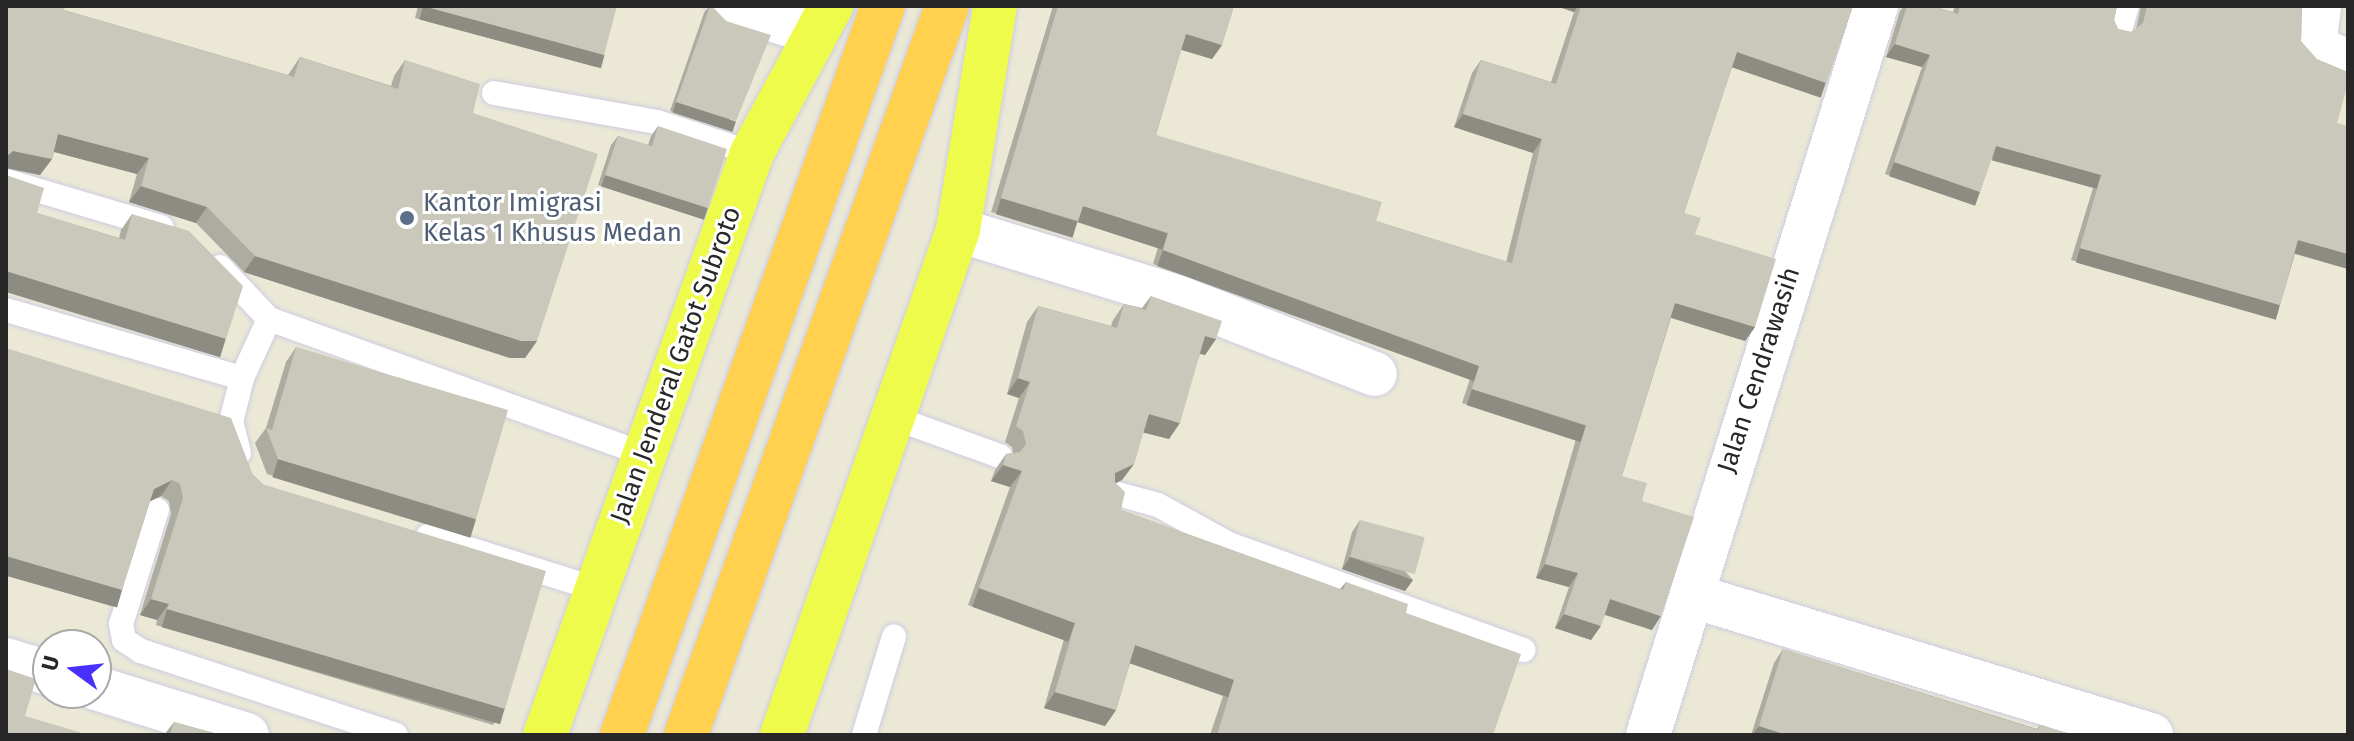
<!DOCTYPE html>
<style>
body{margin:0}
#map{position:relative;width:2354px;height:741px;overflow:hidden;background:#ebe9d6;font-family:"Fira Sans",sans-serif}
div>[style]{position:absolute}
.roads{filter:drop-shadow(0 0 2px #cecce2) drop-shadow(0 0 2px #cecce2)}
.lane>*{height:24px;margin:-12px;padding:0 12px;transform-origin:12px;border-radius:12px;background:#fff}
.street>*{height:44px;margin:-22px;padding:0 22px;transform-origin:22px;border-radius:22px;background:#fff}
.primary>*{height:44px;margin:-22px;padding:0 22px;transform-origin:22px;border-radius:22px;background:#effb4b}
.highway>*{height:44px;margin:-22px;padding:0 22px;transform-origin:22px;border-radius:22px;background:#ffd14e}
.wall>*{inset:0;background:#adaca0}
.shaded-wall>*{inset:0;background:#8d8c82;transform-origin:0 0}
.building>*{inset:0;background:#c9c8ba;transform-origin:0 0}
.dots>*{width:22px;height:22px;translate:-50% -50%;box-sizing:border-box;border:4px solid #fff;border-radius:50%}
span{translate:-50% -50%;white-space:nowrap;text-align:center;line-height:1.15;-webkit-text-stroke:6px #fff;paint-order:stroke}
.service-label{font-size:26px;color:#4e5e75}
.left{translate:0 -50%;text-align:left}
.street-label{font-size:26px;color:#272727}
.frame{position:absolute;inset:0;border:8px solid #272727;pointer-events:none}
.north{position:absolute;left:32px;top:629px;width:80px;height:80px;box-sizing:border-box;background:#fff;border:2px solid #a9a9a9;border-radius:50%;rotate:285deg;font-size:22px;font-weight:700;line-height:32px;text-align:center;color:#272727}
.north::after{content:'';display:block;margin:auto;width:28px;height:36px;background:#4830ff;clip-path:polygon(50% 0,100% 100%,50% 72%,0 100%)}
</style>
<div id="map">
<div class="roads">
<div class="lane">
<div style="left:2120px;top:30px;width:25px;rotate:-74deg"></div>
<div style="left:494px;top:93px;width:166px;rotate:10.1deg"></div>
<div style="left:657px;top:122px;width:100px;rotate:18.1deg"></div>
<div style="left:6px;top:181px;width:162px;rotate:16.5deg"></div>
<div style="left:220px;top:267px;width:71px;rotate:46.7deg"></div>
<div style="left:269px;top:319px;width:400px;rotate:19.8deg"></div>
<div style="left:6px;top:310px;width:246px;rotate:16.1deg"></div>
<div style="left:892px;top:417px;width:115px;rotate:19.9deg"></div>
<div style="left:239px;top:453px;width:32px;rotate:-104deg"></div>
<div style="left:231px;top:422px;width:45px;rotate:-76deg"></div>
<div style="left:242px;top:378px;width:65px;rotate:-65.4deg"></div>
<div style="left:1118px;top:494px;width:41px;rotate:15.4deg"></div>
<div style="left:1158px;top:505px;width:81px;rotate:28.8deg"></div>
<div style="left:1229px;top:544px;width:313px;rotate:19.8deg"></div>
<div style="left:157px;top:510px;width:120px;rotate:107.5deg"></div>
<div style="left:121px;top:624px;width:16px;rotate:79deg"></div>
<div style="left:124px;top:640px;width:20px;rotate:33deg"></div>
<div style="left:141px;top:651px;width:268px;rotate:18.2deg"></div>
<div style="left:428px;top:536px;width:176px;rotate:17.5deg"></div>
<div style="left:864px;top:735px;width:103px;rotate:-73.1deg"></div>
</div>
<div class="street">
<div style="left:728px;top:6px;width:92px;rotate:17.1deg"></div>
<div style="left:2319px;top:6px;width:32px;rotate:97deg"></div>
<div style="left:2315px;top:38px;width:12px;rotate:70deg"></div>
<div style="left:2319px;top:49px;width:32px;rotate:24deg"></div>
<div style="left:958px;top:230px;width:232px;rotate:17deg"></div>
<div style="left:1180px;top:298px;width:209px;rotate:21.3deg"></div>
<div style="left:1693px;top:596px;width:479px;rotate:16.9deg"></div>
<div style="left:6px;top:660px;width:44px;rotate:17.2deg"></div>
<div style="left:96px;top:688px;width:158px;rotate:17.3deg"></div>
<div style="left:1648px;top:735px;width:764px;rotate:-72.63deg"></div>
</div>
<div class="primary">
<div style="left:545px;top:735px;width:618px;rotate:-70.42deg"></div>
<div style="left:752px;top:153px;width:167px;rotate:-61.7deg"></div>
<div style="left:782px;top:735px;width:535px;rotate:-70.79deg"></div>
<div style="left:958px;top:230px;width:227px;rotate:-80.6deg"></div>
</div>
<div class="highway">
<div style="left:622px;top:735px;width:774px;rotate:-70.3deg"></div>
<div style="left:686px;top:735px;width:774px;rotate:-70.3deg"></div>
</div>
</div>
<div class="wall">
<div style="clip-path:polygon(6px 6px,64px 10px,288px 75px,300px 57px,391px 86px,394px 76px,405px 60px,473px 113px,537px 341px,525px 358px,510px 358px,244px 272px,196px 223px,129px 202px,137px 174px,54px 152px,52px 159px,40px 175px,6px 168px)"></div>
<div style="clip-path:polygon(418px 6px,617px 6px,596px 67px,415px 18px)"></div>
<div style="clip-path:polygon(709px 6px,726px 21px,730px 130px,670px 111px,704px 13px)"></div>
<div style="clip-path:polygon(1053px 6px,1234px 6px,1222px 45px,1212px 59px,1181px 50px,1156px 135px,1376px 221px,1506px 262px,1533px 153px,1454px 127px,1472px 73px,1481px 60px,1551px 82px,1574px 12px,1556px 6px,1853px 6px,1826px 83px,1817px 96px,1732px 67px,1684px 213px,1695px 234px,1755px 327px,1745px 341px,1671px 318px,1622px 476px,1642px 501px,1652px 630px,1605px 615px,1591px 640px,1555px 628px,1569px 587px,1536px 578px,1576px 439px,1462px 403px,1470px 379px,1153px 264px,1158px 247px,1078px 221px,1069px 235px,991px 212px)"></div>
<div style="clip-path:polygon(1904px 6px,1932px 6px,1953px 12px,1955px 6px,2117px 6px,2114px 20px,2118px 29px,2131px 32px,2136px 29px,2141px 6px,2302px 6px,2301px 41px,2337px 123px,2348px 269px,2295px 254px,2280px 305px,2272px 317px,2071px 260px,2093px 188px,1991px 159px,1980px 192px,1972px 204px,1885px 174px,1922px 67px,1886px 57px,1900px 11px)"></div>
<div style="clip-path:polygon(658px 126px,708px 208px,701px 218px,598px 185px,611px 145px,618px 136px,648px 145px,651px 136px)"></div>
<div style="clip-path:polygon(6px 175px,37px 213px,119px 238px,121px 230px,132px 214px,215px 355px,6px 291px)"></div>
<div style="clip-path:polygon(1151px 296px,1216px 339px,1205px 355px,1200px 354px,1169px 439px,1143px 432px,1134px 464px,1122px 480px,1116px 483px,1121px 510px,1340px 589px,1346px 582px,1406px 613px,1493px 735px,1210px 735px,1223px 696px,1130px 663px,1116px 710px,1105px 726px,1044px 708px,1064px 639px,968px 605px,1010px 487px,991px 481px,995px 470px,1006px 454px,1013px 453px,1012px 447px,1005px 442px,1019px 398px,1007px 394px,1027px 322px,1038px 306px,1111px 326px,1113px 320px,1124px 304px,1142px 308px)"></div>
<div style="clip-path:polygon(296px 347px,476px 519px,465px 534px,267px 474px,255px 443px,266px 428px,286px 362px)"></div>
<div style="clip-path:polygon(6px 348px,253px 475px,505px 709px,493px 725px,156px 625px,157px 620px,140px 615px,171px 514px,169px 501px,161px 496px,150px 501px,122px 590px,111px 606px,6px 575px)"></div>
<div style="clip-path:polygon(1360px 520px,1413px 580px,1405px 591px,1342px 569px,1352px 532px)"></div>
<div style="clip-path:polygon(1783px 649px,2037px 729px,2040px 725px,2070px 735px,1751px 735px,1774px 663px)"></div>
<div style="clip-path:polygon(174px 722px,221px 735px,164px 735px)"></div>
</div>
<div class="shaded-wall">
<div style="left:423px;top:6px;width:188px;height:14px;rotate:15deg"></div>
<div style="clip-path:polygon(1556px 6px,1578px 6px,1574px 12px)"></div>
<div style="clip-path:polygon(1186px 34px,1222px 45px,1212px 59px,1176px 48px)"></div>
<div style="clip-path:polygon(1895px 44px,1930px 55px,1922px 67px,1886px 57px)"></div>
<div style="left:1737px;top:52px;width:94px;height:16px;rotate:19deg"></div>
<div style="left:676px;top:102px;width:63px;height:11px;rotate:18deg"></div>
<div style="clip-path:polygon(1463px 114px,1542px 139px,1533px 153px,1454px 127px)"></div>
<div style="clip-path:polygon(58px 134px,149px 158px,137px 174px,47px 150px)"></div>
<div style="left:1996px;top:146px;width:109px;height:15px;rotate:15deg"></div>
<div style="clip-path:polygon(13px 151px,52px 159px,40px 175px,6px 168px,6px 157px)"></div>
<div style="left:1894px;top:162px;width:91px;height:15px;rotate:19deg"></div>
<div style="left:605px;top:175px;width:108px;height:12px;rotate:18deg"></div>
<div style="clip-path:polygon(141px 186px,207px 207px,196px 223px,129px 202px)"></div>
<div style="left:1001px;top:198px;width:80px;height:17px;rotate:17deg"></div>
<div style="left:1083px;top:206px;width:89px;height:17px;rotate:18deg"></div>
<div style="clip-path:polygon(2298px 240px,2348px 254px,2348px 269px,2290px 252px)"></div>
<div style="left:2080px;top:248px;width:208px;height:15px;rotate:16deg"></div>
<div style="left:1163px;top:250px;width:337px;height:17px;rotate:20deg"></div>
<div style="clip-path:polygon(255px 256px,537px 341px,525px 358px,510px 358px,244px 272px)"></div>
<div style="left:6px;top:271px;width:230px;height:20px;rotate:17deg"></div>
<div style="clip-path:polygon(1675px 303px,1755px 327px,1745px 341px,1666px 316px)"></div>
<div style="clip-path:polygon(1205px 336px,1216px 339px,1205px 355px,1194px 352px)"></div>
<div style="clip-path:polygon(1018px 378px,1030px 382px,1019px 398px,1007px 394px)"></div>
<div style="left:1472px;top:389px;width:120px;height:17px;rotate:18deg"></div>
<div style="clip-path:polygon(1149px 414px,1180px 423px,1169px 439px,1137px 431px)"></div>
<div style="left:278px;top:459px;width:207px;height:19px;rotate:17deg"></div>
<div style="clip-path:polygon(1134px 464px,1122px 480px,1104px 489px,1115px 473px)"></div>
<div style="clip-path:polygon(1003px 465px,1022px 471px,1010px 487px,991px 481px)"></div>
<div style="clip-path:polygon(172px 480px,161px 496px,143px 505px,154px 489px)"></div>
<div style="left:6px;top:556px;width:121px;height:19px;rotate:16deg"></div>
<div style="clip-path:polygon(1350px 557px,1413px 580px,1405px 591px,1342px 569px)"></div>
<div style="clip-path:polygon(1545px 564px,1578px 573px,1569px 587px,1536px 578px)"></div>
<div style="left:979px;top:588px;width:102px;height:20px;rotate:20deg"></div>
<div style="clip-path:polygon(151px 599px,169px 604px,157px 620px,140px 615px)"></div>
<div style="clip-path:polygon(1610px 599px,1661px 616px,1652px 630px,1600px 613px)"></div>
<div style="left:167px;top:609px;width:352px;height:19px;rotate:16deg"></div>
<div style="clip-path:polygon(1564px 614px,1601px 626px,1591px 640px,1555px 628px)"></div>
<div style="left:1135px;top:645px;width:105px;height:19px;rotate:19deg"></div>
<div style="clip-path:polygon(1055px 692px,1116px 710px,1105px 726px,1044px 708px)"></div>
<div style="clip-path:polygon(1759px 726px,1787px 735px,1752px 735px)"></div>
</div>
<div class="building">
<div style="clip-path:polygon(6px 6px,65px 6px,64px 10px,294px 77px,300px 57px,398px 89px,405px 60px,480px 84px,473px 113px,598px 154px,537px 341px,521px 341px,255px 256px,207px 207px,141px 186px,149px 158px,58px 134px,52px 159px,13px 151px,6px 157px)"></div>
<div style="clip-path:polygon(423px 6px,617px 6px,604px 55px)"></div>
<div style="clip-path:polygon(710px 6px,712px 6px,726px 21px,771px 35px,736px 121px,676px 102px)"></div>
<div style="clip-path:polygon(1058px 6px,1234px 6px,1222px 45px,1186px 34px,1156px 135px,1382px 202px,1376px 221px,1512px 263px,1542px 139px,1463px 114px,1481px 60px,1556px 84px,1581px 6px,1853px 6px,1826px 83px,1737px 52px,1684px 213px,1701px 218px,1695px 234px,1776px 259px,1755px 327px,1675px 303px,1622px 476px,1647px 483px,1642px 501px,1694px 517px,1661px 616px,1610px 599px,1601px 626px,1564px 614px,1578px 573px,1545px 564px,1586px 425px,1472px 389px,1479px 366px,1163px 250px,1168px 233px,1083px 206px,1078px 221px,1001px 198px)"></div>
<div style="clip-path:polygon(1907px 6px,1932px 6px,1958px 14px,1960px 6px,2117px 6px,2114px 20px,2118px 29px,2131px 32px,2143px 23px,2147px 6px,2302px 6px,2301px 41px,2317px 59px,2348px 72px,2348px 84px,2337px 123px,2348px 126px,2348px 254px,2298px 240px,2280px 305px,2080px 248px,2101px 175px,1996px 146px,1980px 192px,1894px 162px,1930px 55px,1895px 44px)"></div>
<div style="clip-path:polygon(658px 126px,727px 149px,708px 208px,605px 175px,618px 136px,652px 146px)"></div>
<div style="clip-path:polygon(6px 175px,44px 188px,37px 213px,125px 240px,132px 214px,189px 231px,243px 286px,226px 339px,6px 271px)"></div>
<div style="clip-path:polygon(1151px 296px,1222px 321px,1216px 339px,1205px 336px,1180px 423px,1149px 414px,1134px 464px,1115px 473px,1115px 482px,1125px 492px,1121px 510px,1343px 590px,1346px 582px,1408px 604px,1406px 613px,1521px 654px,1493px 735px,1217px 735px,1234px 680px,1135px 645px,1116px 710px,1055px 692px,1075px 623px,979px 588px,1022px 471px,1003px 465px,1006px 454px,1020px 452px,1026px 444px,1023px 431px,1016px 426px,1030px 382px,1018px 378px,1038px 306px,1117px 328px,1124px 304px,1146px 310px)"></div>
<div style="clip-path:polygon(296px 347px,508px 410px,476px 519px,278px 459px,266px 428px,272px 430px)"></div>
<div style="clip-path:polygon(6px 348px,231px 418px,253px 475px,262px 484px,546px 571px,505px 709px,167px 609px,169px 604px,151px 599px,183px 498px,180px 484px,172px 480px,154px 489px,122px 590px,6px 556px)"></div>
<div style="left:1360px;top:520px;width:67px;height:38px;rotate:15deg"></div>
<div style="clip-path:polygon(1783px 649px,2038px 730px,2040px 725px,2070px 735px,1787px 735px,1759px 726px)"></div>
<div style="clip-path:polygon(6px 669px,36px 679px,25px 716px,89px 735px,6px 735px)"></div>
<div style="clip-path:polygon(174px 722px,221px 735px,170px 735px)"></div>
</div>
<div class="dots">
<div style="left:407px;top:218px;background:#5c6f8a"></div>
</div>
<div class="service-label">
<span class="left" style="left:423px;top:218px">Kantor Imigrasi<br>Kelas 1 Khusus Medan</span>
</div>
<div class="street-label">
<span style="left:676px;top:365px;rotate:-70deg">Jalan Jenderal Gatot Subroto</span>
<span style="left:1759px;top:370px;rotate:-72deg">Jalan Cendrawasih</span>
</div>
<div class="frame"></div>
<div class="north">U</div>
</div>
